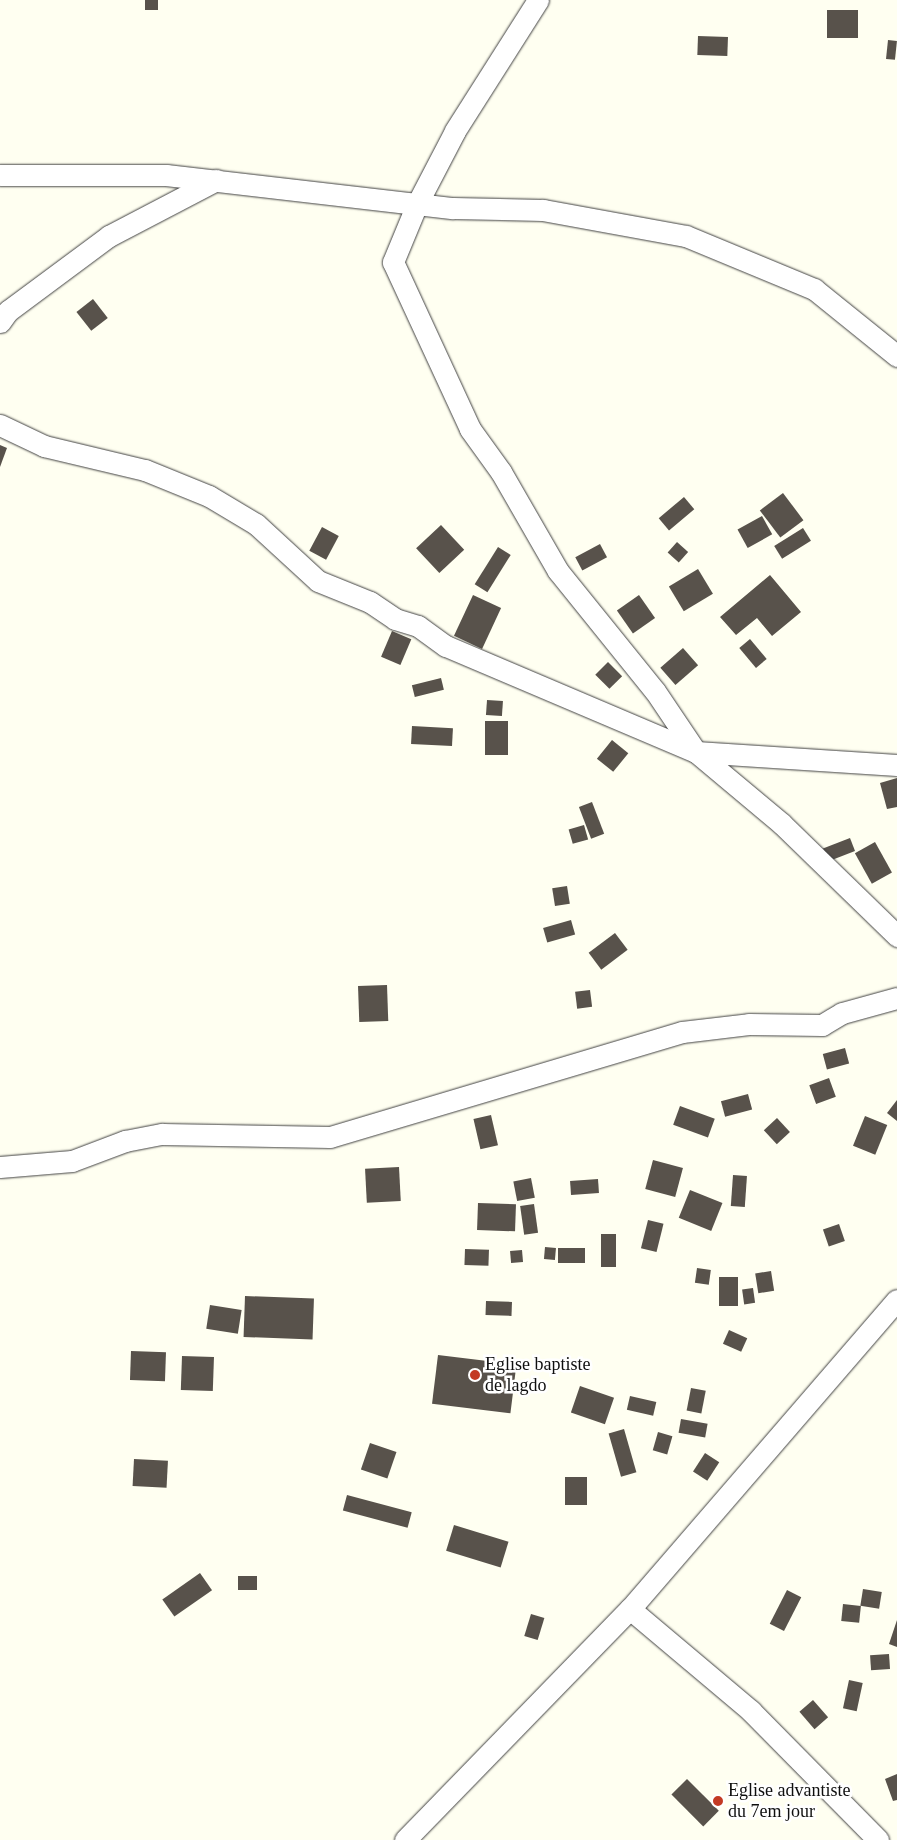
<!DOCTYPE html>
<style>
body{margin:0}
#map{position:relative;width:897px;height:1840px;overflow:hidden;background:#fffff1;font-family:Georgia,serif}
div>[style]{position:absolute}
.building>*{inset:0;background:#58524b;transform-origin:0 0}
.roads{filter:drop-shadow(0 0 1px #424242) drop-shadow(0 0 1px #424242)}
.minor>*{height:21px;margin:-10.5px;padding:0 10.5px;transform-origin:10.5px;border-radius:10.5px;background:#fff}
.dots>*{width:14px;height:14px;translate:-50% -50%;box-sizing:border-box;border:2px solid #fff;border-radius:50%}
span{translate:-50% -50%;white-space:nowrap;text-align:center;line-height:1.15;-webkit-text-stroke:5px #fff;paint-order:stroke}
.poi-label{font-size:18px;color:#0f0f0f}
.left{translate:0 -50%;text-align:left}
</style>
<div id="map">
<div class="building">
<div style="left:145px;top:0;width:13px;height:10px"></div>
<div style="left:827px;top:10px;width:31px;height:28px"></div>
<div style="left:698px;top:36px;width:30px;height:19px;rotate:2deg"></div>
<div style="left:888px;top:40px;width:9px;height:19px;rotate:6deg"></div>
<div style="left:93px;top:299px;width:24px;height:21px;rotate:52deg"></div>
<div style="clip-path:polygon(0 445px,7px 448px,0 467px)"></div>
<div style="left:783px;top:493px;width:34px;height:29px;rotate:53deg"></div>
<div style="left:684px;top:497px;width:16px;height:33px;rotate:50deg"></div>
<div style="left:762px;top:516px;width:21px;height:28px;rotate:61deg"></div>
<div style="left:441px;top:525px;width:34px;height:34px;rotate:47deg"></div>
<div style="left:322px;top:527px;width:19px;height:27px;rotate:28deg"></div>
<div style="left:803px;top:528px;width:15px;height:34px;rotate:58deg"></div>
<div style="left:677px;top:542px;width:15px;height:14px;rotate:42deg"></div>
<div style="left:600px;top:544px;width:15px;height:28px;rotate:62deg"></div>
<div style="left:498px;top:547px;width:15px;height:44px;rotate:32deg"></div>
<div style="left:698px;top:569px;width:29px;height:34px;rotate:59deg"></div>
<div style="clip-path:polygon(770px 575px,801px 612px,772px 636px,757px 618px,736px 635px,720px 617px)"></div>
<div style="left:473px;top:595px;width:31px;height:45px;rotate:25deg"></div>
<div style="left:639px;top:595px;width:28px;height:27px;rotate:55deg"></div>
<div style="left:392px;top:631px;width:21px;height:28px;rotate:23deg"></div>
<div style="left:750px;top:639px;width:26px;height:14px;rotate:50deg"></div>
<div style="left:683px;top:648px;width:23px;height:30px;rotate:49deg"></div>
<div style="left:608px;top:662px;width:20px;height:18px;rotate:45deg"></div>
<div style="left:441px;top:678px;width:12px;height:30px;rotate:76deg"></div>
<div style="left:487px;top:700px;width:16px;height:15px;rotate:4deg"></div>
<div style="left:485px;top:721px;width:23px;height:34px"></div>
<div style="left:412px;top:726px;width:41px;height:18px;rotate:3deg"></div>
<div style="left:612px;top:740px;width:21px;height:24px;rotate:39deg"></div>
<div style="clip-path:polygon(897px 778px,897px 807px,887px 809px,880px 783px)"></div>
<div style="left:592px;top:802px;width:34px;height:14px;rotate:69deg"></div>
<div style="left:584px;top:825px;width:15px;height:16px;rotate:74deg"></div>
<div style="left:850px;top:838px;width:14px;height:29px;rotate:69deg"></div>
<div style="left:875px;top:842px;width:35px;height:23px;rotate:61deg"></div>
<div style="left:567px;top:886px;width:18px;height:15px;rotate:81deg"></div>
<div style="left:571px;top:920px;width:15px;height:29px;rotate:74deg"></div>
<div style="left:615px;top:933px;width:21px;height:33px;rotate:53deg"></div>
<div style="left:387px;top:985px;width:36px;height:29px;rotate:88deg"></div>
<div style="left:590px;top:990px;width:17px;height:15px;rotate:83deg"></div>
<div style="left:845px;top:1048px;width:16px;height:23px;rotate:75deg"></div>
<div style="left:829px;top:1078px;width:20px;height:21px;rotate:70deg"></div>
<div style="left:748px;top:1094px;width:16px;height:28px;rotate:75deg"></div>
<div style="clip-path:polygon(897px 1100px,897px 1121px,887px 1113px)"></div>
<div style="left:680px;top:1106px;width:37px;height:20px;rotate:20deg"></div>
<div style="left:491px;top:1115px;width:31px;height:18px;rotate:77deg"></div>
<div style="left:865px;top:1116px;width:24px;height:32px;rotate:22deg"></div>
<div style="left:777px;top:1118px;width:19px;height:18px;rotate:47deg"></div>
<div style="left:653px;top:1160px;width:31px;height:30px;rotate:15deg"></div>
<div style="left:399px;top:1167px;width:34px;height:34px;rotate:87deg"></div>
<div style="left:733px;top:1175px;width:14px;height:31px;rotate:4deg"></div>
<div style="left:531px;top:1178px;width:20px;height:18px;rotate:79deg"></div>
<div style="left:598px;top:1179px;width:14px;height:28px;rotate:86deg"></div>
<div style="left:690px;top:1190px;width:35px;height:30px;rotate:22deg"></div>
<div style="left:478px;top:1203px;width:38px;height:27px;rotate:2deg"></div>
<div style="left:534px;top:1204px;width:29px;height:14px;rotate:82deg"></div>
<div style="left:648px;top:1220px;width:16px;height:29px;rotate:14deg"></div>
<div style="left:839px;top:1224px;width:18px;height:17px;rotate:71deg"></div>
<div style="left:601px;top:1234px;width:15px;height:33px"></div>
<div style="left:545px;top:1247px;width:11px;height:12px;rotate:5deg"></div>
<div style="left:558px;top:1248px;width:27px;height:15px"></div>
<div style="left:465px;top:1249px;width:24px;height:16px;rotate:2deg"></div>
<div style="left:522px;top:1250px;width:12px;height:12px;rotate:85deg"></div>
<div style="left:697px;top:1268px;width:14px;height:15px;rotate:8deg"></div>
<div style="left:771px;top:1271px;width:20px;height:16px;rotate:81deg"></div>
<div style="left:719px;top:1277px;width:19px;height:29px"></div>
<div style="left:753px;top:1288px;width:15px;height:11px;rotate:82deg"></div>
<div style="left:245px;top:1296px;width:69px;height:41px;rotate:2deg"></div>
<div style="left:486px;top:1301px;width:26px;height:14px;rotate:2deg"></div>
<div style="left:210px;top:1305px;width:32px;height:24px;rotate:9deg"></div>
<div style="left:729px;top:1330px;width:20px;height:15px;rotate:24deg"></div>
<div style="left:131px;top:1351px;width:35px;height:29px;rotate:2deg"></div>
<div style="left:438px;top:1355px;width:79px;height:49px;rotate:7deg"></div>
<div style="left:182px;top:1356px;width:32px;height:34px;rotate:2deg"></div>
<div style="left:580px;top:1386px;width:36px;height:28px;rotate:19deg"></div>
<div style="left:691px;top:1388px;width:15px;height:23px;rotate:11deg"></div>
<div style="left:630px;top:1396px;width:27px;height:14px;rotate:13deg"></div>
<div style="left:681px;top:1419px;width:27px;height:14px;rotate:10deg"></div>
<div style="left:624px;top:1429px;width:45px;height:16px;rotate:74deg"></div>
<div style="left:658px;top:1432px;width:15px;height:19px;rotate:16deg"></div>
<div style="left:370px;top:1443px;width:28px;height:28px;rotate:19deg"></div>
<div style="left:705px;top:1453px;width:17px;height:22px;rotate:33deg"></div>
<div style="left:134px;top:1459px;width:34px;height:27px;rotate:3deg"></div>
<div style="left:565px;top:1477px;width:22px;height:28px"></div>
<div style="left:347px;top:1495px;width:67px;height:16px;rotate:15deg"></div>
<div style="left:454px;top:1525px;width:57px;height:27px;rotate:17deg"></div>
<div style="left:200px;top:1573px;width:21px;height:46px;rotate:55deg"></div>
<div style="left:238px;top:1576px;width:19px;height:14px"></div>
<div style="left:863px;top:1589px;width:19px;height:17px;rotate:9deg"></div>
<div style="left:787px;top:1590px;width:16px;height:38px;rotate:27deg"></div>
<div style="left:843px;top:1604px;width:18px;height:17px;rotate:6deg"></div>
<div style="left:531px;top:1614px;width:14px;height:23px;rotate:17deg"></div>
<div style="clip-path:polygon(897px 1620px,897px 1647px,889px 1644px)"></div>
<div style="left:889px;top:1654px;width:15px;height:19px;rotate:86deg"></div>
<div style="left:849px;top:1680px;width:14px;height:29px;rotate:12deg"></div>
<div style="left:813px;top:1700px;width:23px;height:18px;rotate:49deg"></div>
<div style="clip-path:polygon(897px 1774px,897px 1800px,893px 1801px,885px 1779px)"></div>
<div style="left:687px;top:1779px;width:45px;height:22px;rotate:45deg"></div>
</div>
<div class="roads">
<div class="minor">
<div style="left:538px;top:0;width:155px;rotate:122.4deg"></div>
<div style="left:455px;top:131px;width:82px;rotate:117.5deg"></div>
<div style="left:417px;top:204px;width:63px;rotate:112.5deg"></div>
<div style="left:393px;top:262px;width:184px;rotate:65.2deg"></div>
<div style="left:470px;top:429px;width:53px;rotate:54.2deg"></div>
<div style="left:501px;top:472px;width:114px;rotate:60.1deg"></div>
<div style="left:558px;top:571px;width:154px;rotate:51.1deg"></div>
<div style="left:655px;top:691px;width:73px;rotate:56.1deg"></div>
<div style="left:0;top:175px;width:166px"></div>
<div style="left:166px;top:175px;width:289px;rotate:6.6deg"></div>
<div style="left:453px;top:208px;width:90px;rotate:1.3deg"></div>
<div style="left:543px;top:210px;width:145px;rotate:10.3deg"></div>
<div style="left:686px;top:236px;width:139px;rotate:22.5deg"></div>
<div style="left:814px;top:289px;width:107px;rotate:38.9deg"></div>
<div style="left:0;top:322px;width:14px;rotate:-54deg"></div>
<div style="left:8px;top:311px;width:126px;rotate:-36.6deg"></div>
<div style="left:109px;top:236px;width:121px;rotate:-27.6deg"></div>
<div style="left:0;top:425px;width:49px;rotate:25.5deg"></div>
<div style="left:44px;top:446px;width:104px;rotate:13.4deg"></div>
<div style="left:145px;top:470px;width:69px;rotate:22.1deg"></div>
<div style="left:209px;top:496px;width:55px;rotate:30.8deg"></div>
<div style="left:256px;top:524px;width:84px;rotate:42.6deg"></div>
<div style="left:318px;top:581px;width:56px;rotate:22deg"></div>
<div style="left:370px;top:602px;width:30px;rotate:34deg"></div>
<div style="left:395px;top:619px;width:24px;rotate:17deg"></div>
<div style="left:418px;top:626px;width:34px;rotate:36deg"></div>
<div style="left:446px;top:646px;width:272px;rotate:23deg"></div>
<div style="left:696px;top:752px;width:112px;rotate:39.9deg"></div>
<div style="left:782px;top:824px;width:161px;rotate:44.2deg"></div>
<div style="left:696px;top:752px;width:201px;rotate:3.7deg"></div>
<div style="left:0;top:1167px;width:72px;rotate:-4.8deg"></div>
<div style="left:72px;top:1161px;width:57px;rotate:-20.7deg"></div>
<div style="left:125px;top:1141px;width:38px;rotate:-11deg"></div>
<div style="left:162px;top:1134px;width:168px;rotate:1deg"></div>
<div style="left:330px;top:1137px;width:367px;rotate:-16.6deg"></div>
<div style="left:682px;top:1032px;width:67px;rotate:-6.8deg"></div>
<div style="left:749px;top:1024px;width:73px;rotate:0.8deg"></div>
<div style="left:822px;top:1025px;width:23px;rotate:-31deg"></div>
<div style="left:842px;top:1013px;width:57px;rotate:-15.3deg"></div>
<div style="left:630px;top:1609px;width:158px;rotate:40.1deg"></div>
<div style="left:751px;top:1711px;width:181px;rotate:45.4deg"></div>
<div style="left:405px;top:1840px;width:322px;rotate:-45.8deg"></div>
<div style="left:630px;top:1609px;width:408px;rotate:-49.2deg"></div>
</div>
</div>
<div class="dots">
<div style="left:475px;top:1375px;background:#c33a23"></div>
<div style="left:718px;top:1801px;background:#c33a23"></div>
</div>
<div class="poi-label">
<span class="left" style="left:485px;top:1375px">Eglise baptiste<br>de lagdo</span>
<span class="left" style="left:728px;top:1801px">Eglise advantiste<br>du 7em jour</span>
</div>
</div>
